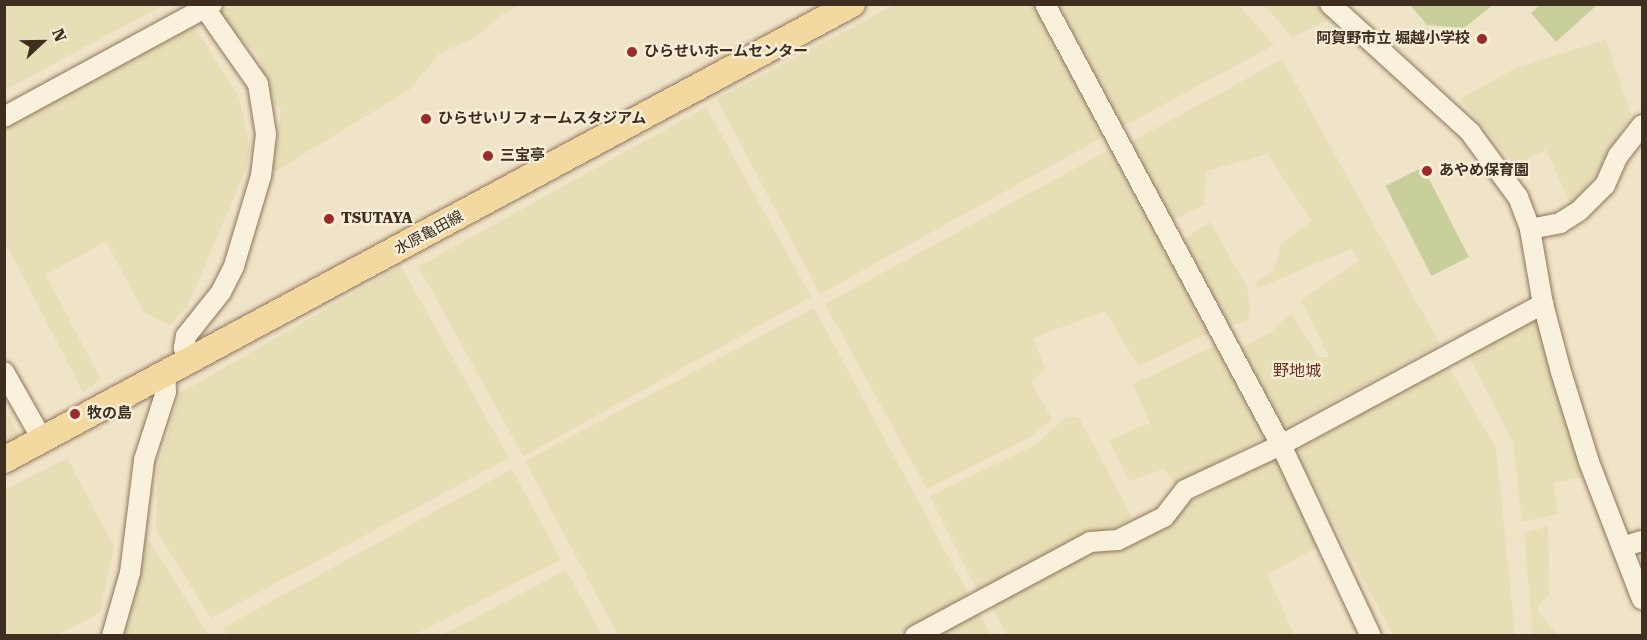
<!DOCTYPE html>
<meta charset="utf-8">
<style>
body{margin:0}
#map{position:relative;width:1647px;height:640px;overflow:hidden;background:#f0e4c8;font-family:"Roboto Serif","Noto Sans JP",serif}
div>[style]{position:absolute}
.farmland>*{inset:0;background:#e6deb5;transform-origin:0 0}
.green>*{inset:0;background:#c9cf9b;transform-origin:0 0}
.roads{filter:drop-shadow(0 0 2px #8d765c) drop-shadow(0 0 2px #8d765c)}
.minor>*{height:20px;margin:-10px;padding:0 10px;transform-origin:10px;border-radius:10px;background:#faf1dc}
.major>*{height:26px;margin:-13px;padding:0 13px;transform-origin:13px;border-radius:13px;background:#f3d9a0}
.dots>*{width:16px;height:16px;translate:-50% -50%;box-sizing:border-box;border:3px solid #f7eed8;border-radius:50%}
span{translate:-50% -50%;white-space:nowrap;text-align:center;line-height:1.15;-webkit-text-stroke:4.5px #f7eed8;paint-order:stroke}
.poi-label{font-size:15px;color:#3d2e20;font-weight:700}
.right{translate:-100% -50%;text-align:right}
.left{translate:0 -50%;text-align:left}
.street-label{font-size:15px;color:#3d2e20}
.neighbourhood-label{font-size:16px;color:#6b2e1e}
.frame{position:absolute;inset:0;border:6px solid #3d2e20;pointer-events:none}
.north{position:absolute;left:12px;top:12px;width:60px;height:60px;-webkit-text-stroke:4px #f7eed8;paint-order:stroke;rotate:68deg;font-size:16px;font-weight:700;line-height:24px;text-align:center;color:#3d2e20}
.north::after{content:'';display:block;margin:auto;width:21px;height:27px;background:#3d2e20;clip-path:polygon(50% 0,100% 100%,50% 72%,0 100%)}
</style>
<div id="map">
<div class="farmland">
<div style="clip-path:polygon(5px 4px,163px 4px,163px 5px,5px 90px)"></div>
<div style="clip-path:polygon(238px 4px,520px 5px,501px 15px,476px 37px,439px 54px,410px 89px,273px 173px,281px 109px,272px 103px,258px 54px,217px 17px,218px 12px)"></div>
<div style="clip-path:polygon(894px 5px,1036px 5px,1105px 136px,820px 294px,717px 99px)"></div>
<div style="clip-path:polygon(1058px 5px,1239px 5px,1274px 45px,1122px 127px)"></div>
<div style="clip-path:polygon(1264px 5px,1316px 5px,1332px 18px,1292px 37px)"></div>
<div style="clip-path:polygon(194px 26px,239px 97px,250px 148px,246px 169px,188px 305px,170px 325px,144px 313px,106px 241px,46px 275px,101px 380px,83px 392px,5px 242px,5px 127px)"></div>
<div style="clip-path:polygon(1606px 39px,1631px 114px,1599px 170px,1571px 205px,1546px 150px,1515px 165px,1460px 99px,1514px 69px)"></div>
<div style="clip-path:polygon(1282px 59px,1440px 344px,1283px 428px,1240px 349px,1271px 332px,1291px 313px,1318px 357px,1329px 357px,1301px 300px,1359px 261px,1351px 249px,1255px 289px,1257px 281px,1274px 271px,1281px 244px,1312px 221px,1267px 154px,1206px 171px,1204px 205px,1171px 221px,1131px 142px)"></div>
<div style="left:706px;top:107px;width:217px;height:329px;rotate:61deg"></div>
<div style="clip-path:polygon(1111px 149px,1211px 332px,1138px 366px,1105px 311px,1033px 338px,1045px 368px,1031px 383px,1052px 419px,1029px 438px,927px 489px,825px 304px)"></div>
<div style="clip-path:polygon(1210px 222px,1247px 287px,1250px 307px,1248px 320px,1227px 328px,1182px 240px)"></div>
<div style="clip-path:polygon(401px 266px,509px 458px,211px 618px,156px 530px,157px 470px,180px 393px)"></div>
<div style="clip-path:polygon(814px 308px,970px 597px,897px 635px,618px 635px,525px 461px)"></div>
<div style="clip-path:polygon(1534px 314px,1559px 402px,1587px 476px,1554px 483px,1558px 514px,1522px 522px,1513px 442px,1466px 351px)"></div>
<div style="clip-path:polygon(1221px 343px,1266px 436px,1175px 485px,1164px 469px,1129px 481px,1109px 440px,1150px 423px,1133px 384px)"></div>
<div style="clip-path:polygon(1447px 364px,1496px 448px,1515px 635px,1393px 635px,1295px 452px)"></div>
<div style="clip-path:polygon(4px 408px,20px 437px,5px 444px,4px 444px)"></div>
<div style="clip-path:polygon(1067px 416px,1079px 418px,1132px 517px,1114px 529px,1087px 533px,978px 592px,930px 496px,1035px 445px)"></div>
<div style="clip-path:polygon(1277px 455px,1318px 547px,1267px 574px,1294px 635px,1007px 635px,992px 607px,1091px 550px,1168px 522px,1190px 502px)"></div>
<div style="clip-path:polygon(67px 458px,114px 547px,100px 613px,56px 635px,5px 635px,5px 490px)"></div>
<div style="clip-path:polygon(512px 469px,561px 560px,414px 635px,228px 636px,223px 628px)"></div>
<div style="clip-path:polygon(1548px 526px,1549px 595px,1538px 605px,1538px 612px,1558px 635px,1533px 635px,1524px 533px)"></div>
<div style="clip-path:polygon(145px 535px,209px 635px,120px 636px)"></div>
<div style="clip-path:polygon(566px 570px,602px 635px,442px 635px)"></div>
<div style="clip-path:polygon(977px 609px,991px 635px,928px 636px)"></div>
</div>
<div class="green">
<div style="clip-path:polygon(1410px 5px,1493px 5px,1464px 28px,1427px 25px)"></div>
<div style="clip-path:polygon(1540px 5px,1540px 4px,1597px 5px,1556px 42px,1531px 13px)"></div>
<div style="left:1423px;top:167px;width:101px;height:42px;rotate:63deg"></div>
</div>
<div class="roads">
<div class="minor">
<div style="left:1045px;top:4px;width:500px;rotate:61.85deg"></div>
<div style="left:1281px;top:445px;width:211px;rotate:64.8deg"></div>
<div style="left:1330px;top:4px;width:190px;rotate:42.4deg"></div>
<div style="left:1470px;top:132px;width:81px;rotate:53.6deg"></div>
<div style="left:1518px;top:197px;width:34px;rotate:69deg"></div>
<div style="left:1530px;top:229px;width:76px;rotate:80.2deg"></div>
<div style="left:1543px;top:304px;width:70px;rotate:75.2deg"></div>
<div style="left:1561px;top:372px;width:94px;rotate:72.7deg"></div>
<div style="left:1589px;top:462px;width:147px;rotate:68.9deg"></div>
<div style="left:4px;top:117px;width:237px;rotate:-28.5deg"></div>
<div style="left:1530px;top:229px;width:31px;rotate:-11deg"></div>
<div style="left:1560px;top:223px;width:22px;rotate:-32deg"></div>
<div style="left:1579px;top:211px;width:37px;rotate:-45deg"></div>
<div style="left:1605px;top:185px;width:32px;rotate:-66deg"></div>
<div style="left:1618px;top:156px;width:39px;rotate:-52deg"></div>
<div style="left:191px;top:362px;width:16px;rotate:-117deg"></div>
<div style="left:184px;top:348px;width:12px;rotate:-81deg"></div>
<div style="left:186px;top:336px;width:56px;rotate:-51.5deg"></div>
<div style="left:221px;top:292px;width:29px;rotate:-63deg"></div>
<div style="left:234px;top:266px;width:94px;rotate:-73.3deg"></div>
<div style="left:261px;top:176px;width:42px;rotate:-83.2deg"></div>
<div style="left:266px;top:134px;width:51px;rotate:-99.1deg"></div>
<div style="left:258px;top:84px;width:98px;rotate:-125deg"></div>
<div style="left:4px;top:372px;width:77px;rotate:60.4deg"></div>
<div style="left:1622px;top:547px;width:21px;rotate:-17deg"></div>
<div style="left:112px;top:636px;width:66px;rotate:-74.1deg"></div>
<div style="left:130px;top:573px;width:114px;rotate:-82.9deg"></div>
<div style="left:144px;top:460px;width:71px;rotate:-72.1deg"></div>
<div style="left:166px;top:392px;width:17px;rotate:-93deg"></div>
<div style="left:915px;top:636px;width:199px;rotate:-28.2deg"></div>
<div style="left:1090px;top:542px;width:28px;rotate:-4deg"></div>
<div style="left:1118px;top:540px;width:51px;rotate:-26.6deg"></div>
<div style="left:1164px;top:517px;width:34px;rotate:-52deg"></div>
<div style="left:1185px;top:490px;width:106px;rotate:-25.1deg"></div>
<div style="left:1281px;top:445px;width:298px;rotate:-28.3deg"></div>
</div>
<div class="major">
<div style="left:4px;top:460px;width:963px;rotate:-28.27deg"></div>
</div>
</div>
<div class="dots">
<div style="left:1482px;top:39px;background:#9e2a2b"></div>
<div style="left:632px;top:52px;background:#9e2a2b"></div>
<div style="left:426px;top:119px;background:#9e2a2b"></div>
<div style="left:488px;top:156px;background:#9e2a2b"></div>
<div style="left:1427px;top:171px;background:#9e2a2b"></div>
<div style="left:329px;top:219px;background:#9e2a2b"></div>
<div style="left:75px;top:414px;background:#9e2a2b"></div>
</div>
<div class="poi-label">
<span class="right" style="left:1470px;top:39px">阿賀野市立 堀越小学校</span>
<span class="left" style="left:644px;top:52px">ひらせいホームセンター</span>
<span class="left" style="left:438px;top:119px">ひらせいリフォームスタジアム</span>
<span class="left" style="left:500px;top:156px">三宝亭</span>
<span class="left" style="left:1439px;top:171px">あやめ保育園</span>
<span class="left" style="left:341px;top:219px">TSUTAYA</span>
<span class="left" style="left:87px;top:414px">牧の島</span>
</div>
<div class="street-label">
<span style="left:429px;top:233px;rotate:-28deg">水原亀田線</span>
</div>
<div class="neighbourhood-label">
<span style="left:1297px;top:371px">野地城</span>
</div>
<div class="frame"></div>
<div class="north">N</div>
</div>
